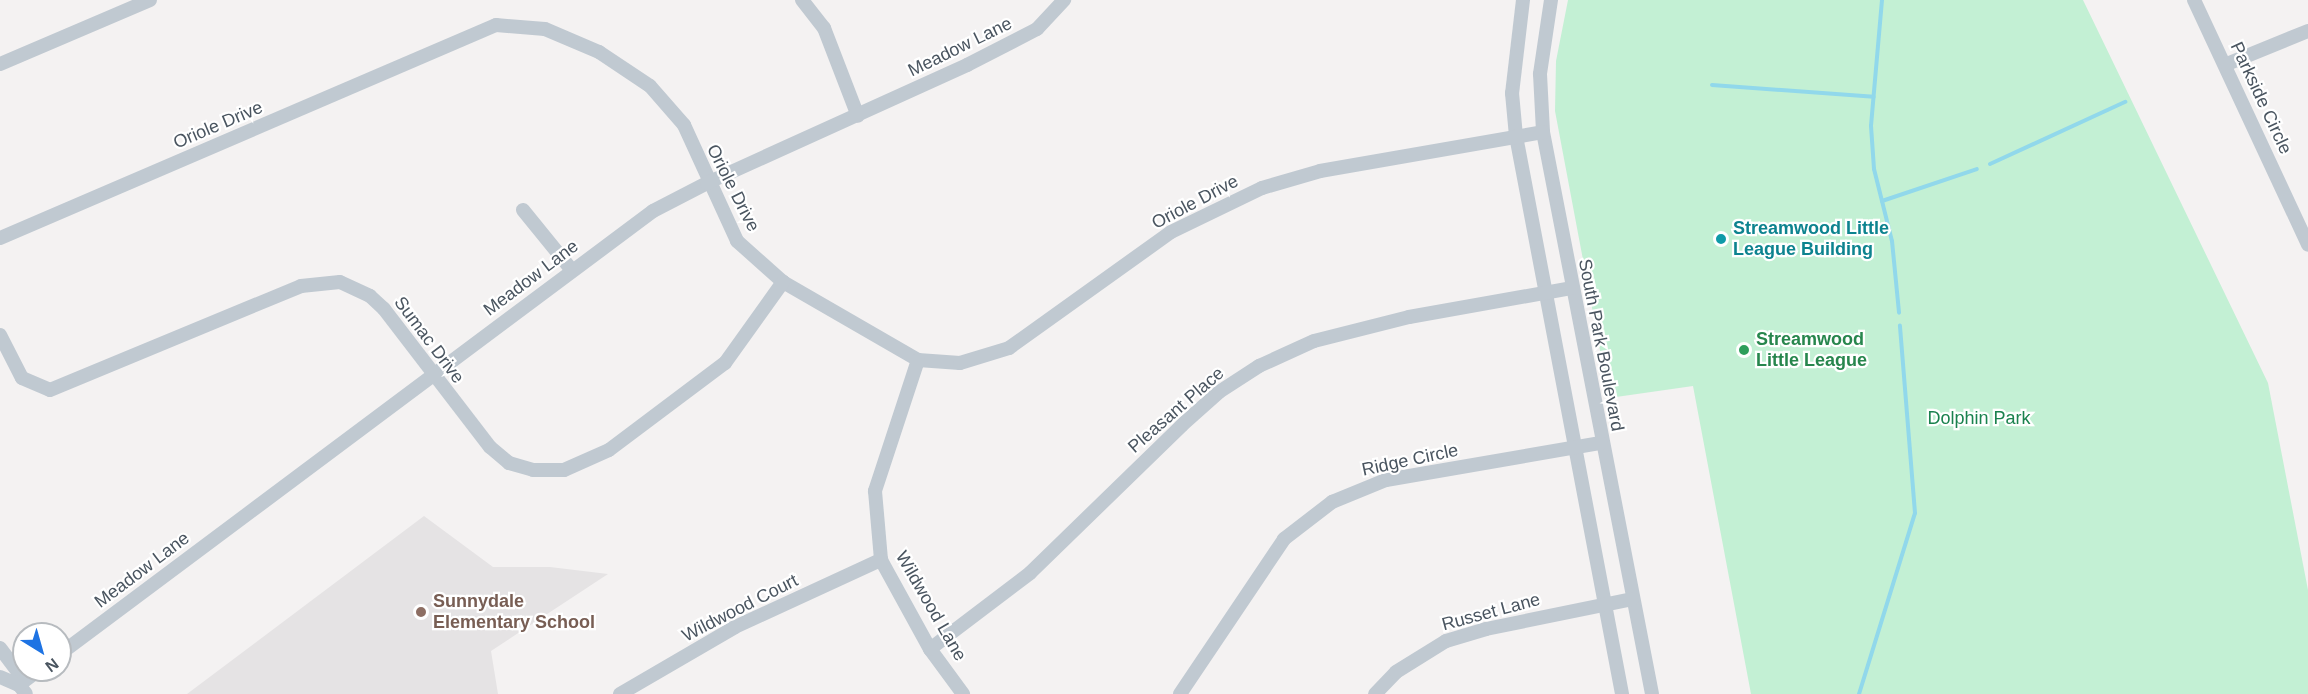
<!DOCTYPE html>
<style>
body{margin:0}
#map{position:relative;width:2308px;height:694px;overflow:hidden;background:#f4f2f2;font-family:Arial,sans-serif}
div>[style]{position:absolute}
.education>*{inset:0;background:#e5e3e4}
.green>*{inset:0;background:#c3f0d4}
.stream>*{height:4px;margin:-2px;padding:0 2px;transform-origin:2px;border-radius:2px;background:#91d8eb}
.minor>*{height:14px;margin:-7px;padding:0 7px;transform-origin:7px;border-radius:7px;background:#c0c9d1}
.dots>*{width:16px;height:16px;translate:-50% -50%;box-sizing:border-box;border:3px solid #fff;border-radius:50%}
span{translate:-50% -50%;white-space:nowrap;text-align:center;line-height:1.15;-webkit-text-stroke:4.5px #fff;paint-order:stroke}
.street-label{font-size:18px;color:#4a5560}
.culture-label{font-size:18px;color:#0d838f;font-weight:700}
.left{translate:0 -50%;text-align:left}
.leisure-label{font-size:18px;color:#27864d;font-weight:700}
.park-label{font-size:18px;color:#1a824e}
.education-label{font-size:18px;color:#785e54;font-weight:700}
.north{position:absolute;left:12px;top:622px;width:60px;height:60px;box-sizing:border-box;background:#fff;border:2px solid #b7bbbf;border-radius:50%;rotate:143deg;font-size:16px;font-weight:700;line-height:24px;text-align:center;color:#4a5560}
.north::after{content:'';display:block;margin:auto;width:21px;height:27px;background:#1e73e3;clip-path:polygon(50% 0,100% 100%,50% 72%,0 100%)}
</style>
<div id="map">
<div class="education">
<div style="clip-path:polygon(424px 516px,493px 567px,550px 567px,608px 574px,491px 651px,498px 694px,187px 694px)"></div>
</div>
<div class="green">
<div style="clip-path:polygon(1568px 0,2083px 0,2268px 383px,2308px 590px,2308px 694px,1751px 694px,1693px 386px,1609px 398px,1555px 111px,1556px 61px)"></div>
</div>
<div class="stream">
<div style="left:1882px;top:0;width:126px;rotate:95deg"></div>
<div style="left:1871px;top:126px;width:43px;rotate:86deg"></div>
<div style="left:1874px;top:169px;width:74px;rotate:76deg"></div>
<div style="left:1892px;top:241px;width:72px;rotate:84.4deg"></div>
<div style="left:1712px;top:85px;width:162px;rotate:4.2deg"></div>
<div style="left:1990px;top:164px;width:149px;rotate:-24.7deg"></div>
<div style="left:1882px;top:201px;width:100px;rotate:-18.6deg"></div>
<div style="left:1859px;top:694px;width:189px;rotate:-72.8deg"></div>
<div style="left:1915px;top:513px;width:188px;rotate:-94.6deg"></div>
</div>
<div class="minor">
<div style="left:802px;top:0;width:36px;rotate:52deg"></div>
<div style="left:824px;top:28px;width:94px;rotate:68.9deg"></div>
<div style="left:1523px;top:0;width:94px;rotate:96.7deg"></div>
<div style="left:1512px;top:93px;width:43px;rotate:84.7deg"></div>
<div style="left:1516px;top:136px;width:568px;rotate:79.24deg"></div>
<div style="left:1551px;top:0;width:75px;rotate:98.5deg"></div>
<div style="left:1540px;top:74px;width:58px;rotate:87deg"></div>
<div style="left:1543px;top:132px;width:572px;rotate:79.02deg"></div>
<div style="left:2194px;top:0;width:270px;rotate:65deg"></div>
<div style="left:0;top:64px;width:163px;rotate:-23.1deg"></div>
<div style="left:2227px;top:64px;width:87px;rotate:-22.2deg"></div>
<div style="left:523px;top:210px;width:76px;rotate:50.9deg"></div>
<div style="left:0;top:238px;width:540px;rotate:-23.24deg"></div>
<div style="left:496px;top:25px;width:49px;rotate:4.7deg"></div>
<div style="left:545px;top:29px;width:59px;rotate:23.1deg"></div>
<div style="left:599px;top:52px;width:61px;rotate:33.7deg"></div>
<div style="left:650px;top:86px;width:52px;rotate:48.9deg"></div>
<div style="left:684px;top:125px;width:128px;rotate:65.4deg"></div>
<div style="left:737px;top:241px;width:62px;rotate:41.7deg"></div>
<div style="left:783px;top:282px;width:156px;rotate:30deg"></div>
<div style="left:918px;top:360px;width:42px;rotate:4.1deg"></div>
<div style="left:960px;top:363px;width:51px;rotate:-17deg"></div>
<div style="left:1009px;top:348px;width:199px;rotate:-35.6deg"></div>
<div style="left:1171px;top:232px;width:101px;rotate:-25.8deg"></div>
<div style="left:1262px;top:188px;width:60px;rotate:-16.3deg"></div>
<div style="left:1320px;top:171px;width:226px;rotate:-9.9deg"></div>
<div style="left:0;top:335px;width:48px;rotate:62.9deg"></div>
<div style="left:22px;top:378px;width:30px;rotate:23deg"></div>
<div style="left:50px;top:390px;width:272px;rotate:-22.5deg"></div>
<div style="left:301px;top:286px;width:39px;rotate:-6deg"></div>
<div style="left:340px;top:282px;width:33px;rotate:25deg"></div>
<div style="left:370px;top:296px;width:19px;rotate:43deg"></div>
<div style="left:384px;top:309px;width:174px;rotate:52.5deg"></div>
<div style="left:490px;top:447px;width:25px;rotate:40deg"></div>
<div style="left:509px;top:463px;width:25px;rotate:16deg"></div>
<div style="left:533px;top:470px;width:31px"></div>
<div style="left:564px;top:470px;width:49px;rotate:-24deg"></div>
<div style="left:609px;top:450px;width:145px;rotate:-36.9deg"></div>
<div style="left:725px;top:363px;width:100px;rotate:-54.4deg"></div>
<div style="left:918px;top:360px;width:138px;rotate:108.2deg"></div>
<div style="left:875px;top:491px;width:69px;rotate:85deg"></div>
<div style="left:881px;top:560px;width:102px;rotate:61.2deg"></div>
<div style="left:930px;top:649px;width:56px;rotate:53.7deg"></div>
<div style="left:0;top:648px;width:30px;rotate:53deg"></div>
<div style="left:18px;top:672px;width:13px;rotate:86deg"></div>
<div style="left:19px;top:685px;width:11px;rotate:52deg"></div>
<div style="left:930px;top:649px;width:126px;rotate:-37.2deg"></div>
<div style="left:1030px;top:573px;width:212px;rotate:-44.2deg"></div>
<div style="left:1182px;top:425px;width:50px;rotate:-41.7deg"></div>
<div style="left:1219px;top:392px;width:48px;rotate:-33deg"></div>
<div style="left:1259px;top:366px;width:60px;rotate:-24.4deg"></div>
<div style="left:1314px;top:341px;width:98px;rotate:-14.2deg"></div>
<div style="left:1409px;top:317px;width:166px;rotate:-10.1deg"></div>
<div style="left:60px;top:654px;width:740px;rotate:-36.76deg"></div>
<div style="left:653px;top:211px;width:61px;rotate:-27.4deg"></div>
<div style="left:707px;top:183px;width:286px;rotate:-24.4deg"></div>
<div style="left:967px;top:65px;width:79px;rotate:-27.2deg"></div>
<div style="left:1037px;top:29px;width:40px;rotate:-47deg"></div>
<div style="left:0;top:677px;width:21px;rotate:23deg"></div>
<div style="left:19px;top:685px;width:25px;rotate:-37deg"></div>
<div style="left:620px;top:694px;width:133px;rotate:-30.2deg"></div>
<div style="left:735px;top:627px;width:161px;rotate:-24.7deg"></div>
<div style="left:1180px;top:694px;width:187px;rotate:-56.1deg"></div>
<div style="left:1284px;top:539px;width:61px;rotate:-37.6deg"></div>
<div style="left:1332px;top:502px;width:58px;rotate:-22.2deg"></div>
<div style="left:1386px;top:480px;width:218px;rotate:-9.8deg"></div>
<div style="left:1375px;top:694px;width:30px;rotate:-46deg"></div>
<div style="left:1396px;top:672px;width:59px;rotate:-31.8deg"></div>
<div style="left:1446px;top:641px;width:42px;rotate:-16.7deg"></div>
<div style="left:1486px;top:629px;width:149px;rotate:-11.6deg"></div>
</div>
<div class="dots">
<div style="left:1721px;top:239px;background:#0f9aa8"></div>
<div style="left:1744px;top:350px;background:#2e9e5b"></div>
<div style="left:421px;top:612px;background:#8d6e63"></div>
</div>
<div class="street-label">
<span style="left:960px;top:47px;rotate:-26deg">Meadow Lane</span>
<span style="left:2261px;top:98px;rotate:65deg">Parkside Circle</span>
<span style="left:218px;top:125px;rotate:-23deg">Oriole Drive</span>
<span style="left:733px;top:188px;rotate:63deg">Oriole Drive</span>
<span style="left:1195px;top:202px;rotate:-28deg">Oriole Drive</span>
<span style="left:531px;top:278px;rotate:-37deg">Meadow Lane</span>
<span style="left:429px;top:340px;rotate:53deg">Sumac Drive</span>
<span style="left:1601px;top:345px;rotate:79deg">South Park Boulevard</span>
<span style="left:1176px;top:410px;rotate:-41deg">Pleasant Place</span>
<span style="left:1410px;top:460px;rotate:-12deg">Ridge Circle</span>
<span style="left:142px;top:570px;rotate:-37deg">Meadow Lane</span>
<span style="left:931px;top:606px;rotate:60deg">Wildwood Lane</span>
<span style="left:740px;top:608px;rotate:-27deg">Wildwood Court</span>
<span style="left:1491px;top:612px;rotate:-15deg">Russet Lane</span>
</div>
<div class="culture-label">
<span class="left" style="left:1733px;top:239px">Streamwood Little<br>League Building</span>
</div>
<div class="leisure-label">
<span class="left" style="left:1756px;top:350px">Streamwood<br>Little League</span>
</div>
<div class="park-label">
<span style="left:1979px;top:418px">Dolphin Park</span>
</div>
<div class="education-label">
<span class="left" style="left:433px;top:612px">Sunnydale<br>Elementary School</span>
</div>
<div class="north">N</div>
</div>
